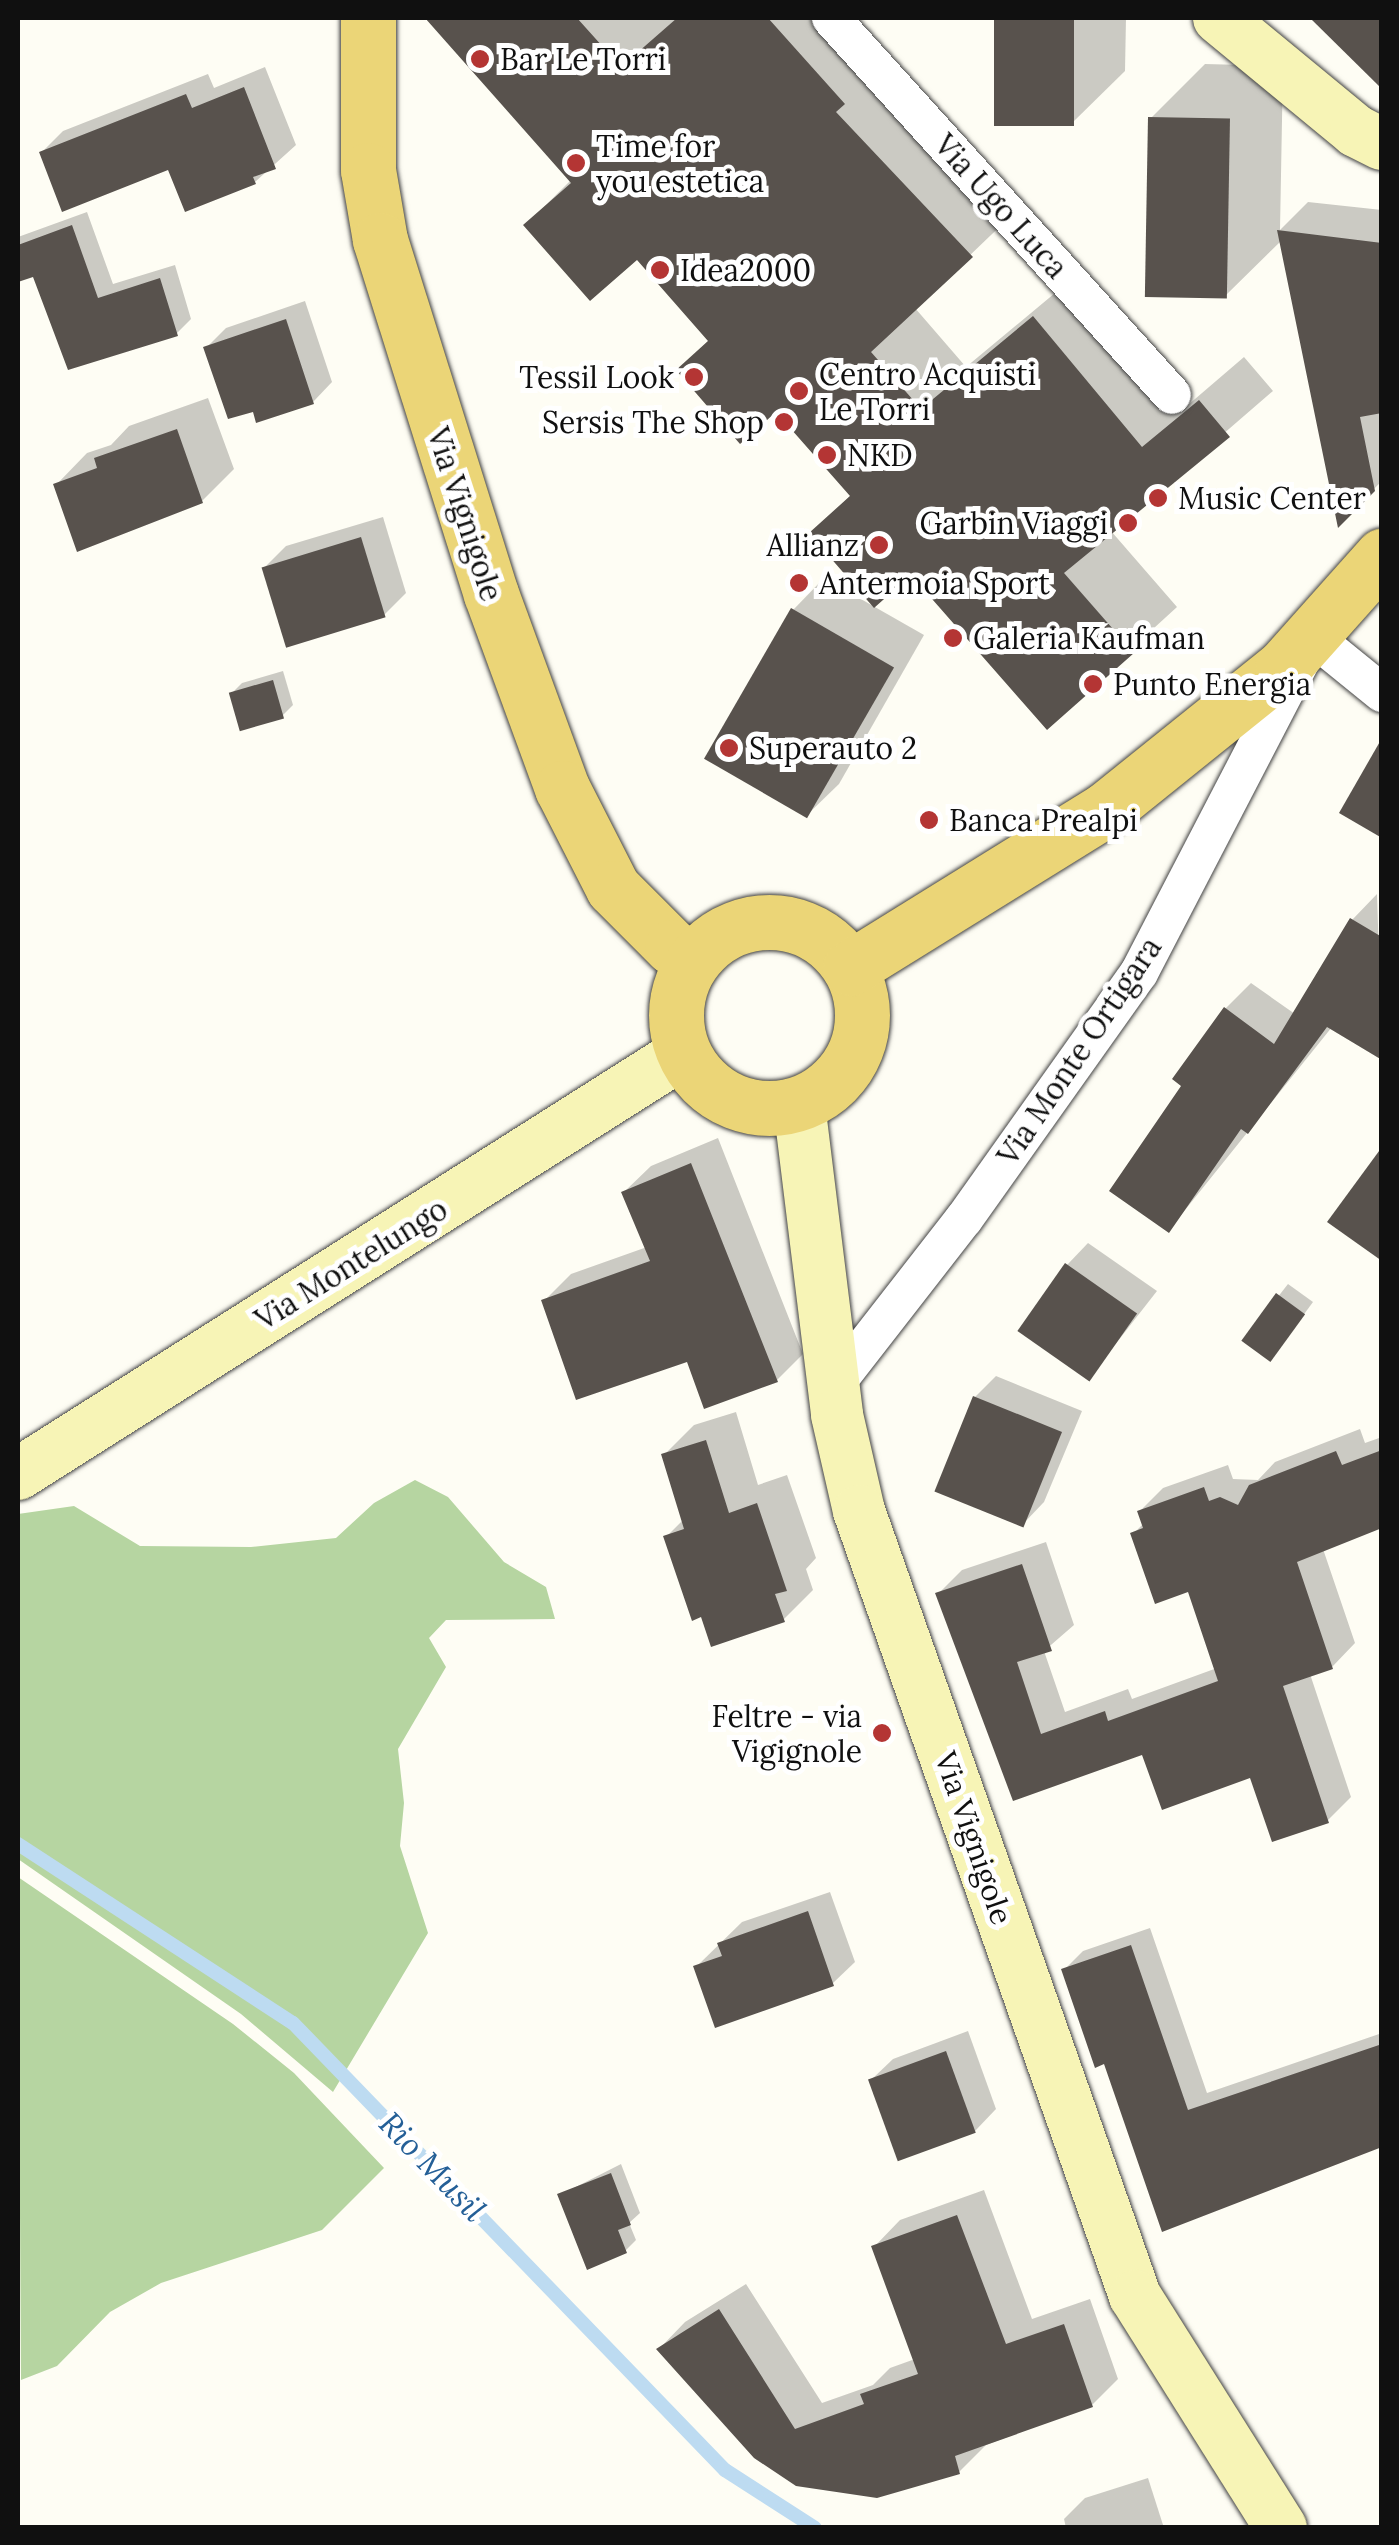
<!DOCTYPE html>
<style>
body{margin:0}
#map{position:relative;width:1399px;height:2545px;overflow:hidden;background:#fefdf4;font-family:Lora,serif}
div>[style]{position:absolute}
.forest>*{inset:0;background:#b6d5a1}
.shadow>*{inset:0;background:#0003}
.stream>*{height:14px;margin:-7px;padding:0 7px;transform-origin:7px;border-radius:7px;background:#bddbf1}
.building>*{inset:0;background:#58524d;transform-origin:0 0}
.roads{filter:drop-shadow(0 0 2px #434343) drop-shadow(0 0 2px #434343)}
.street>*{height:38px;margin:-19px;padding:0 19px;transform-origin:19px;border-radius:19px;background:#fff}
.secondary>*{height:52px;margin:-26px;padding:0 26px;transform-origin:26px;border-radius:26px;background:#f7f4b6}
.primary>*{height:55px;margin:-27.5px;padding:0 27.5px;transform-origin:27.5px;border-radius:27.5px;background:#ebd577}
.primary>.ring{margin:-27.5px;padding:0;box-sizing:content-box;background:none;border:55px solid #ebd577;border-radius:50%}
.dots>*{width:28px;height:28px;translate:-50% -50%;box-sizing:border-box;border:5px solid #fff;border-radius:50%}
span{translate:-50% -50%;white-space:nowrap;text-align:center;line-height:1.15;-webkit-text-stroke:10px #fff;paint-order:stroke}
.poi-label{font-size:30px;color:#101010}
.left{translate:0 -50%;text-align:left}
.right{translate:-100% -50%;text-align:right}
.street-label{font-size:30px;color:#101010}
.water-label{font-size:32px;color:#245f97;font-style:italic}
.frame{position:absolute;inset:0;border:20px solid #101010;pointer-events:none}
</style>
<div id="map">
<div class="forest">
<div style="clip-path:polygon(415px 1480px,448px 1497px,504px 1562px,546px 1587px,555px 1619px,446px 1620px,429px 1638px,446px 1667px,398px 1749px,404px 1803px,400px 1846px,428px 1933px,333px 2092px,241px 2014px,18px 1859px,18px 1514px,74px 1506px,140px 1546px,251px 1547px,336px 1538px,374px 1503px)"></div>
<div style="clip-path:polygon(18px 1877px,233px 2024px,294px 2073px,384px 2168px,322px 2230px,161px 2283px,110px 2312px,57px 2366px,21px 2380px)"></div>
</div>
<div class="shadow">
<div style="clip-path:polygon(429px 18px,851px 18px,1016px 211px,915px 308px,966px 367px,1079px 273px,1188px 405px,1244px 357px,1273px 391px,1111px 531px,1177px 607px,1047px 726px,911px 572px,812px 533px,852px 494px,776px 408px,679px 370px,710px 339px,637px 257px,526px 225px,571px 180px)"></div>
<div style="clip-path:polygon(996px 18px,1126px 18px,1125px 71px,1070px 125px,994px 123px)"></div>
<div style="clip-path:polygon(1205px 64px,1283px 66px,1280px 230px,1308px 202px,1382px 210px,1382px 481px,1339px 523px,1282px 240px,1225px 296px,1151px 118px)"></div>
<div style="clip-path:polygon(265px 67px,296px 145px,255px 182px,42px 152px,63px 131px,208px 74px,214px 88px)"></div>
<div style="clip-path:polygon(87px 212px,113px 284px,175px 265px,191px 319px,176px 334px,34px 274px,18px 280px,18px 237px)"></div>
<div style="clip-path:polygon(305px 301px,332px 382px,313px 402px,254px 409px,206px 348px,226px 328px)"></div>
<div style="clip-path:polygon(208px 398px,234px 469px,202px 501px,56px 485px,87px 453px,111px 445px,129px 426px)"></div>
<div style="clip-path:polygon(383px 517px,406px 593px,384px 615px,264px 568px,286px 546px)"></div>
<div style="clip-path:polygon(824px 578px,924px 635px,839px 784px,807px 815px,793px 610px)"></div>
<div style="clip-path:polygon(283px 671px,293px 705px,282px 716px,231px 694px,242px 683px)"></div>
<div style="clip-path:polygon(1377px 894px,1382px 1050px,1332px 1027px,1169px 1230px,1185px 1085px,1226px 1008px,1251px 983px,1295px 1014px,1352px 920px)"></div>
<div style="clip-path:polygon(718px 1138px,803px 1354px,777px 1380px,689px 1359px,544px 1301px,571px 1274px,647px 1247px,624px 1192px,651px 1166px)"></div>
<div style="clip-path:polygon(1088px 1243px,1157px 1291px,1089px 1378px,1067px 1265px)"></div>
<div style="clip-path:polygon(1288px 1284px,1313px 1302px,1280px 1347px,1245px 1339px)"></div>
<div style="clip-path:polygon(996px 1376px,1082px 1411px,1044px 1502px,1023px 1524px,975px 1397px)"></div>
<div style="clip-path:polygon(736px 1412px,758px 1485px,787px 1475px,816px 1558px,806px 1569px,813px 1590px,783px 1620px,702px 1614px,666px 1537px,684px 1519px,664px 1455px,694px 1425px)"></div>
<div style="clip-path:polygon(1360px 1429px,1365px 1443px,1382px 1437px,1382px 1526px,1323px 1549px,1355px 1643px,1332px 1667px,1310px 1674px,1351px 1797px,1327px 1821px,1252px 1775px,1143px 1752px,1014px 1798px,938px 1594px,962px 1570px,1046px 1542px,1074px 1625px,1044px 1651px,1065px 1712px,1128px 1689px,1132px 1699px,1217px 1668px,1190px 1588px,1133px 1534px,1144px 1523px,1140px 1511px,1163px 1488px,1228px 1465px,1233px 1479px,1258px 1480px,1275px 1462px)"></div>
<div style="clip-path:polygon(830px 1892px,855px 1962px,833px 1983px,717px 2025px,696px 1967px,742px 1922px)"></div>
<div style="clip-path:polygon(1150px 1928px,1207px 2093px,1382px 2033px,1382px 2144px,1163px 2229px,1105px 2061px,1064px 1970px,1083px 1951px)"></div>
<div style="clip-path:polygon(968px 2031px,996px 2109px,975px 2131px,871px 2080px,893px 2059px)"></div>
<div style="clip-path:polygon(621px 2164px,640px 2213px,629px 2223px,636px 2240px,625px 2251px,560px 2195px)"></div>
<div style="clip-path:polygon(984px 2190px,1032px 2319px,1090px 2299px,1118px 2379px,1092px 2405px,986px 2445px,959px 2472px,877px 2496px,659px 2349px,685px 2322px,746px 2284px,822px 2403px,873px 2385px,890px 2368px,915px 2359px,874px 2247px,900px 2220px)"></div>
<div style="clip-path:polygon(1148px 2478px,1164px 2528px,1066px 2528px,1064px 2519px,1085px 2498px)"></div>
</div>
<div class="stream">
<div style="left:18px;top:1844px;width:328px;rotate:33.1deg"></div>
<div style="left:293px;top:2023px;width:622px;rotate:45.98deg"></div>
<div style="left:725px;top:2470px;width:107px;rotate:32.8deg"></div>
</div>
<div class="building">
<div style="clip-path:polygon(425px 18px,577px 18px,621px 67px,677px 18px,768px 18px,845px 104px,836px 112px,973px 257px,871px 352px,921px 409px,1033px 316px,1142px 447px,1199px 400px,1230px 437px,1064px 573px,1134px 653px,1047px 730px,911px 575px,874px 608px,809px 533px,850px 496px,776px 412px,740px 444px,676px 370px,708px 341px,637px 260px,590px 301px,523px 225px,571px 183px)"></div>
<div style="left:994px;top:18px;width:80px;height:108px"></div>
<div style="clip-path:polygon(1310px 18px,1382px 18px,1382px 89px)"></div>
<div style="clip-path:polygon(244px 87px,276px 169px,253px 177px,256px 184px,185px 212px,168px 170px,62px 212px,39px 152px,186px 94px,192px 108px)"></div>
<div style="left:1148px;top:117px;width:82px;height:180px;rotate:1deg"></div>
<div style="clip-path:polygon(72px 225px,98px 298px,160px 278px,178px 336px,68px 370px,33px 277px,18px 282px,18px 245px)"></div>
<div style="clip-path:polygon(1277px 230px,1382px 243px,1382px 413px,1360px 417px,1375px 491px,1338px 528px)"></div>
<div style="clip-path:polygon(286px 319px,314px 404px,256px 423px,253px 412px,228px 419px,203px 347px)"></div>
<div style="clip-path:polygon(177px 429px,203px 503px,77px 552px,53px 484px,97px 468px,94px 458px)"></div>
<div style="left:361px;top:537px;width:84px;height:104px;rotate:73deg"></div>
<div style="left:791px;top:608px;width:119px;height:174px;rotate:30deg"></div>
<div style="left:273px;top:680px;width:40px;height:46px;rotate:74deg"></div>
<div style="clip-path:polygon(1382px 738px,1382px 838px,1339px 813px)"></div>
<div style="clip-path:polygon(1350px 918px,1382px 937px,1382px 1060px,1327px 1027px,1248px 1134px,1241px 1129px,1169px 1233px,1109px 1191px,1181px 1086px,1172px 1079px,1224px 1007px,1274px 1044px)"></div>
<div style="clip-path:polygon(1382px 1147px,1382px 1261px,1327px 1222px)"></div>
<div style="clip-path:polygon(691px 1163px,778px 1382px,704px 1409px,687px 1362px,576px 1400px,541px 1300px,650px 1261px,621px 1192px)"></div>
<div style="left:1065px;top:1263px;width:88px;height:83px;rotate:35deg"></div>
<div style="left:1276px;top:1293px;width:36px;height:59px;rotate:36deg"></div>
<div style="left:973px;top:1396px;width:96px;height:103px;rotate:22deg"></div>
<div style="clip-path:polygon(706px 1440px,729px 1513px,757px 1503px,787px 1591px,775px 1594px,785px 1622px,711px 1647px,701px 1617px,692px 1621px,663px 1536px,684px 1529px,661px 1454px)"></div>
<div style="clip-path:polygon(1382px 1450px,1382px 1528px,1297px 1562px,1333px 1669px,1283px 1686px,1329px 1823px,1272px 1842px,1250px 1778px,1162px 1810px,1142px 1755px,1013px 1801px,935px 1593px,1022px 1564px,1052px 1651px,1017px 1662px,1041px 1734px,1105px 1711px,1108px 1721px,1218px 1681px,1188px 1592px,1155px 1604px,1130px 1533px,1143px 1528px,1137px 1511px,1204px 1487px,1209px 1501px,1220px 1497px,1238px 1505px,1249px 1485px,1336px 1451px,1342px 1465px)"></div>
<div style="clip-path:polygon(808px 1911px,834px 1986px,715px 2028px,693px 1966px,722px 1956px,717px 1943px)"></div>
<div style="clip-path:polygon(1131px 1945px,1188px 2110px,1382px 2044px,1382px 2147px,1162px 2232px,1104px 2064px,1095px 2068px,1061px 1969px)"></div>
<div style="left:946px;top:2051px;width:87px;height:83px;rotate:70deg"></div>
<div style="clip-path:polygon(611px 2173px,631px 2225px,618px 2230px,627px 2253px,587px 2270px,557px 2194px)"></div>
<div style="clip-path:polygon(957px 2215px,1006px 2344px,1064px 2324px,1093px 2407px,955px 2456px,960px 2474px,877px 2498px,796px 2486px,754px 2458px,656px 2349px,719px 2309px,795px 2429px,864px 2404px,860px 2394px,918px 2374px,871px 2246px)"></div>
</div>
<div class="roads">
<div class="street">
<div style="left:831px;top:18px;width:508px;rotate:47.87deg"></div>
<div style="left:833px;top:1387px;width:213px;rotate:-52.1deg"></div>
<div style="left:964px;top:1219px;width:302px;rotate:-54.6deg"></div>
<div style="left:1139px;top:973px;width:378px;rotate:-62.6deg"></div>
<div style="left:1313px;top:637px;width:89px;rotate:39.1deg"></div>
</div>
<div class="secondary">
<div style="left:1219px;top:18px;width:178px;rotate:39.5deg"></div>
<div style="left:1356px;top:131px;width:29px;rotate:27deg"></div>
<div style="left:799px;top:1104px;width:313px;rotate:83deg"></div>
<div style="left:837px;top:1415px;width:98px;rotate:77.1deg"></div>
<div style="left:859px;top:1511px;width:832px;rotate:70.63deg"></div>
<div style="left:1135px;top:2296px;width:274px;rotate:57.8deg"></div>
<div style="left:18px;top:1474px;width:787px;rotate:-32.34deg"></div>
</div>
<div class="primary">
<div style="left:368px;top:18px;width:152px;rotate:90deg"></div>
<div style="left:368px;top:170px;width:71px;rotate:80.3deg"></div>
<div style="left:380px;top:240px;width:371px;rotate:72.6deg"></div>
<div style="left:491px;top:594px;width:207px;rotate:69.9deg"></div>
<div style="left:562px;top:788px;width:112px;rotate:63deg"></div>
<div style="left:613px;top:888px;width:83px;rotate:45deg"></div>
<div style="left:672px;top:947px;width:25px;rotate:29deg"></div>
<div class="ring" style="left:676px;top:922px;width:131px;height:131px"></div>
<div style="left:850px;top:968px;width:300px;rotate:-31.8deg"></div>
<div style="left:1105px;top:810px;width:228px;rotate:-38.8deg"></div>
<div style="left:1283px;top:667px;width:149px;rotate:-48.3deg"></div>
</div>
</div>
<div class="dots">
<div style="left:480px;top:59px;background:#b43534"></div>
<div style="left:576px;top:163px;background:#b43534"></div>
<div style="left:660px;top:270px;background:#b43534"></div>
<div style="left:694px;top:377px;background:#b43534"></div>
<div style="left:799px;top:391px;background:#b43534"></div>
<div style="left:784px;top:422px;background:#b43534"></div>
<div style="left:827px;top:455px;background:#b43534"></div>
<div style="left:1158px;top:498px;background:#b43534"></div>
<div style="left:1128px;top:523px;background:#b43534"></div>
<div style="left:879px;top:545px;background:#b43534"></div>
<div style="left:799px;top:583px;background:#b43534"></div>
<div style="left:953px;top:638px;background:#b43534"></div>
<div style="left:1093px;top:684px;background:#b43534"></div>
<div style="left:729px;top:748px;background:#b43534"></div>
<div style="left:929px;top:820px;background:#b43534"></div>
<div style="left:882px;top:1733px;background:#b43534"></div>
</div>
<div class="poi-label">
<span class="left" style="left:500px;top:59px">Bar Le Torri</span>
<span class="left" style="left:596px;top:163px">Time for<br>you estetica</span>
<span class="left" style="left:680px;top:270px">Idea2000</span>
<span class="left" style="left:819px;top:391px">Centro Acquisti<br>Le Torri</span>
<span class="right" style="left:674px;top:377px">Tessil Look</span>
<span class="right" style="left:764px;top:422px">Sersis The Shop</span>
<span class="left" style="left:847px;top:455px">NKD</span>
<span class="left" style="left:1178px;top:498px">Music Center</span>
<span class="right" style="left:1108px;top:523px">Garbin Viaggi</span>
<span class="right" style="left:859px;top:545px">Allianz</span>
<span class="left" style="left:819px;top:583px">Antermoia Sport</span>
<span class="left" style="left:973px;top:638px">Galeria Kaufman</span>
<span class="left" style="left:1113px;top:684px">Punto Energia</span>
<span class="left" style="left:749px;top:748px">Superauto 2</span>
<span class="left" style="left:949px;top:820px">Banca Prealpi</span>
<span class="right" style="left:862px;top:1733px">Feltre - via<br>Vigignole</span>
</div>
<div class="street-label">
<span style="left:1001px;top:206px;rotate:48deg">Via Ugo Luca</span>
<span style="left:465px;top:514px;rotate:72deg">Via Vignigole</span>
<span style="left:1079px;top:1051px;rotate:-56deg">Via Monte Ortigara</span>
<span style="left:351px;top:1264px;rotate:-32deg">Via Montelungo</span>
<span style="left:974px;top:1838px;rotate:71deg">Via Vignigole</span>
</div>
<div class="water-label">
<span style="left:432px;top:2167px;rotate:46deg">Rio Musil</span>
</div>
<div class="frame"></div>
</div>
